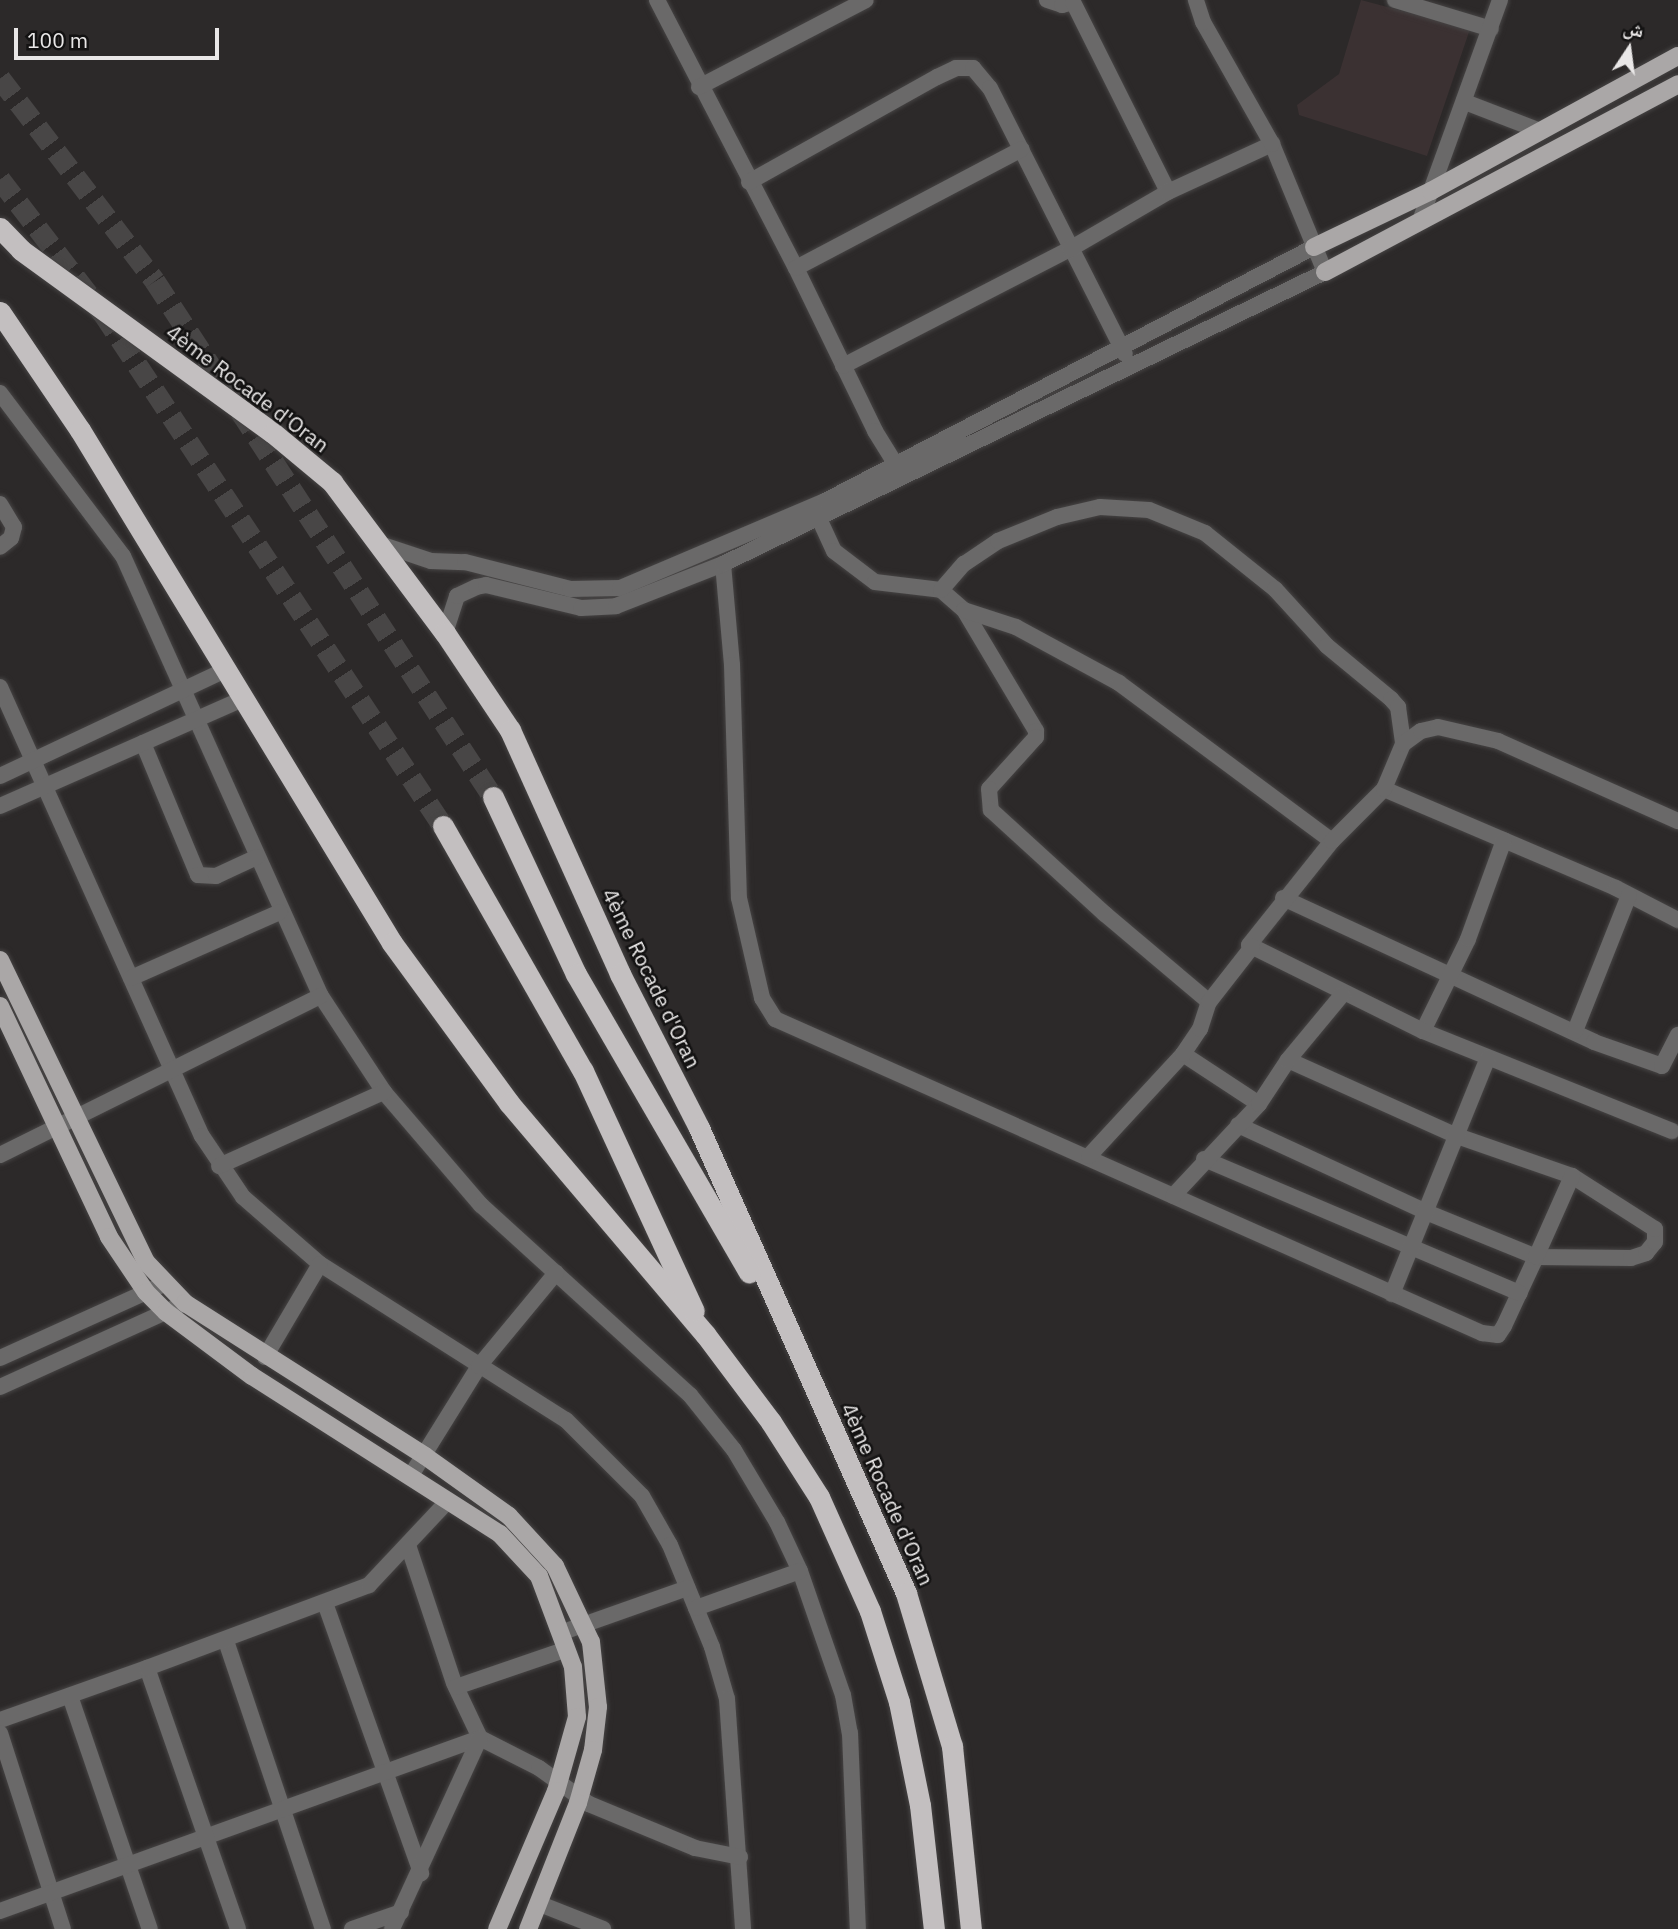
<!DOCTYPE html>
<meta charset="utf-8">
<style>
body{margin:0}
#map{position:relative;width:1678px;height:1929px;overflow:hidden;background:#2c2929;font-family:"IBM Plex Sans","Noto Naskh Arabic",sans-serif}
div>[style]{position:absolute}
.built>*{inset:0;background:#3b3132}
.highway-tunnel>*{height:21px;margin-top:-10.5px;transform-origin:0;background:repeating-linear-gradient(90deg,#484646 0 21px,transparent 0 31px)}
.roads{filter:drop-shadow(0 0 2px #464444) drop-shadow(0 0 2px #464444)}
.minor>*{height:16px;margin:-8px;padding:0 8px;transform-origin:8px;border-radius:8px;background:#6a6969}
.major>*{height:18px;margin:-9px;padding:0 9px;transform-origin:9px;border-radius:9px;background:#aaa7a7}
.highway>*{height:21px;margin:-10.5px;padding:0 10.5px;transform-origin:10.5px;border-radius:10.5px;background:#c3bfc0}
span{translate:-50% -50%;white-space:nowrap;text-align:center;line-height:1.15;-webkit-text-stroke:5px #131212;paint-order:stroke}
.street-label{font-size:21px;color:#e9e7e7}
.north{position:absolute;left:1594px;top:14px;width:70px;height:70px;-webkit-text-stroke:5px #131212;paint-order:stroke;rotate:13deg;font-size:19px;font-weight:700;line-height:28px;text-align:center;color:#e9e7e7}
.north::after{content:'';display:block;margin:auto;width:24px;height:32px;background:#e9e7e7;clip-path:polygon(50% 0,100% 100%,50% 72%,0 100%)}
.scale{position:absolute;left:14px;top:28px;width:205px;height:32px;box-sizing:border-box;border:4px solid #e9e7e7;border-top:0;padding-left:9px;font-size:21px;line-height:24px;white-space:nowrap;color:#e9e7e7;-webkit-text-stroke:5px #131212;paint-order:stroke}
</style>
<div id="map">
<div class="built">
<div style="clip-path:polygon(1361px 0,1470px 29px,1427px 156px,1299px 115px,1297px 105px,1339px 74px)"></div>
</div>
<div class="highway-tunnel">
<div style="left:0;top:78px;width:255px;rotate:52.6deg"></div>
<div style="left:155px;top:281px;width:617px;rotate:56.77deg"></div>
<div style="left:0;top:179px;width:169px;rotate:52.5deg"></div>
<div style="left:103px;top:313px;width:615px;rotate:56.46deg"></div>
</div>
<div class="roads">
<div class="minor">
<div style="left:657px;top:0;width:302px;rotate:62.6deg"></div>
<div style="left:796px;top:268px;width:181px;rotate:64.1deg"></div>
<div style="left:875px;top:431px;width:49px;rotate:58.2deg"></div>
<div style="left:1047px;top:0;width:16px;rotate:18deg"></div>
<div style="left:1062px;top:5px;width:11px;rotate:-15deg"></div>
<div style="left:1073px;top:2px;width:212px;rotate:63.4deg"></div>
<div style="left:1395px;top:0;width:100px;rotate:16.8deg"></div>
<div style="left:699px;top:87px;width:188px;rotate:-27.5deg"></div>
<div style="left:1465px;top:102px;width:80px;rotate:21.1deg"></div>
<div style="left:749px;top:182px;width:215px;rotate:-29.2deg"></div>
<div style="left:937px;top:77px;width:21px;rotate:-25deg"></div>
<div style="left:956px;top:68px;width:17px"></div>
<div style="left:973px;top:68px;width:26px;rotate:50deg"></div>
<div style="left:990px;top:88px;width:298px;rotate:63.1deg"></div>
<div style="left:1420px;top:221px;width:235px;rotate:-70.1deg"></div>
<div style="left:796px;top:268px;width:255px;rotate:-27.8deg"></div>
<div style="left:843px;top:366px;width:255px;rotate:-27.3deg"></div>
<div style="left:1070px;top:249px;width:113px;rotate:-30.2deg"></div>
<div style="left:1168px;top:192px;width:115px;rotate:-24.8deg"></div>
<div style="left:0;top:393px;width:204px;rotate:53deg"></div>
<div style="left:123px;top:556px;width:482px;rotate:65.8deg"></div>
<div style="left:321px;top:996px;width:115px;rotate:56.7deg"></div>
<div style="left:384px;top:1092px;width:149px;rotate:49.4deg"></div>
<div style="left:481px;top:1205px;width:282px;rotate:42.3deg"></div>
<div style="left:690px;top:1395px;width:70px;rotate:51.3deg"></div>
<div style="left:734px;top:1450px;width:84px;rotate:59.2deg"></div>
<div style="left:777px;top:1522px;width:54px;rotate:64.9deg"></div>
<div style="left:800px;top:1571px;width:131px;rotate:70.9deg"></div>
<div style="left:843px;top:1695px;width:39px;rotate:80deg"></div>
<div style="left:850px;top:1733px;width:196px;rotate:87.7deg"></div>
<div style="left:0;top:504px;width:27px;rotate:59deg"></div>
<div style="left:14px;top:527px;width:11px;rotate:105deg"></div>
<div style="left:11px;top:538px;width:14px;rotate:141deg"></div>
<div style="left:816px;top:512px;width:43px;rotate:65.2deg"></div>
<div style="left:834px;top:551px;width:51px;rotate:37.1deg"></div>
<div style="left:875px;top:582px;width:66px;rotate:6.9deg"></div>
<div style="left:941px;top:590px;width:30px;rotate:41deg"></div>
<div style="left:964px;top:610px;width:141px;rotate:59.2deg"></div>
<div style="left:1036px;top:731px;width:6px;rotate:90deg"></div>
<div style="left:1036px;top:737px;width:70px;rotate:132.1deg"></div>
<div style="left:989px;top:789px;width:21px;rotate:85deg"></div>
<div style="left:991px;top:810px;width:154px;rotate:42.4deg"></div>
<div style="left:1105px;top:914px;width:136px;rotate:40.2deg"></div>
<div style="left:380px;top:544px;width:54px;rotate:18.4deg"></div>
<div style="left:431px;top:561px;width:34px;rotate:2deg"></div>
<div style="left:465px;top:562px;width:108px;rotate:14.4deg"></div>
<div style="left:570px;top:589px;width:50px;rotate:-1.1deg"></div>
<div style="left:620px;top:588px;width:223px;rotate:-23deg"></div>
<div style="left:825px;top:501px;width:551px;rotate:-27.45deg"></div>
<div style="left:723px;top:564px;width:101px;rotate:84.9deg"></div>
<div style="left:732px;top:665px;width:233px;rotate:88.3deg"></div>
<div style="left:739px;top:898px;width:103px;rotate:77deg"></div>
<div style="left:762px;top:998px;width:25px;rotate:58deg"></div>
<div style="left:775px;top:1019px;width:774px;rotate:23.95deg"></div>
<div style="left:1482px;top:1333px;width:16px;rotate:7deg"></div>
<div style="left:1498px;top:1335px;width:11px;rotate:-56deg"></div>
<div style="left:1504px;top:1326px;width:76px;rotate:-65.1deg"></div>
<div style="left:1536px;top:1257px;width:95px;rotate:0.6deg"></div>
<div style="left:1631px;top:1258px;width:16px;rotate:-18deg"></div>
<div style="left:1646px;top:1253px;width:14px;rotate:-51deg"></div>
<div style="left:1655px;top:1242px;width:13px;rotate:-90deg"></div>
<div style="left:1655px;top:1229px;width:98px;rotate:-147.4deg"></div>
<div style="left:1572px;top:1176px;width:122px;rotate:-160.8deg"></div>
<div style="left:1457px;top:1136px;width:185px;rotate:-155.8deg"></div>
<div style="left:941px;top:590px;width:35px;rotate:-49deg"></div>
<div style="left:964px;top:564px;width:41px;rotate:-34.1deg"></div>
<div style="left:998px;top:541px;width:64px;rotate:-22.1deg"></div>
<div style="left:1057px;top:517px;width:44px;rotate:-13.1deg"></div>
<div style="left:1100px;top:507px;width:49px;rotate:3.5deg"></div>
<div style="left:1149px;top:510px;width:61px;rotate:22.3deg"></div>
<div style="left:1205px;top:533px;width:90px;rotate:38.7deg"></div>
<div style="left:1275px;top:589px;width:77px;rotate:47.6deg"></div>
<div style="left:1327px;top:646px;width:83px;rotate:39.6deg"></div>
<div style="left:1391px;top:699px;width:11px;rotate:49deg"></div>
<div style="left:1398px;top:707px;width:37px;rotate:82deg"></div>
<div style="left:964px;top:610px;width:55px;rotate:18.1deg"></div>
<div style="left:1016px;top:627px;width:117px;rotate:28.5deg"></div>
<div style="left:1119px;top:683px;width:265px;rotate:36.6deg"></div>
<div style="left:445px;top:633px;width:39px;rotate:-72deg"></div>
<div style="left:457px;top:596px;width:21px;rotate:-25deg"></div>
<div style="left:476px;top:587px;width:10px;rotate:-11deg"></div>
<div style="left:486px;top:585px;width:98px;rotate:13.6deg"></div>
<div style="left:581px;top:608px;width:35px;rotate:-3deg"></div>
<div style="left:616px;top:606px;width:115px;rotate:-21.4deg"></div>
<div style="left:723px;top:564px;width:669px;rotate:-25.88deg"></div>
<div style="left:1325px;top:272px;width:139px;rotate:-112.5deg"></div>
<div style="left:1272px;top:144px;width:140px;rotate:-119.5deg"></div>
<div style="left:1203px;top:22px;width:23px;rotate:-108deg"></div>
<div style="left:0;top:687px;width:492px;rotate:65.8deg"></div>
<div style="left:202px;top:1136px;width:73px;rotate:56.1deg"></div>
<div style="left:243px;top:1197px;width:102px;rotate:41deg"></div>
<div style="left:320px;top:1264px;width:291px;rotate:32.4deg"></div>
<div style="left:566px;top:1420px;width:107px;rotate:45deg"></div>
<div style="left:642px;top:1496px;width:56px;rotate:60.3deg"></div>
<div style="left:670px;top:1545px;width:110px;rotate:67.6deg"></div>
<div style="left:712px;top:1647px;width:54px;rotate:73.9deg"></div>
<div style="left:727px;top:1699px;width:231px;rotate:86deg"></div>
<div style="left:143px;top:743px;width:143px;rotate:67.4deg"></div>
<div style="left:198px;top:875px;width:18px;rotate:3deg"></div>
<div style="left:216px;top:876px;width:45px;rotate:-24.9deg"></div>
<div style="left:0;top:776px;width:249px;rotate:-25.2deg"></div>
<div style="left:1384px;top:789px;width:252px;rotate:23.1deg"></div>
<div style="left:1616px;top:888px;width:70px;rotate:27.3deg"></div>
<div style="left:0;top:806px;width:266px;rotate:-23.8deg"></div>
<div style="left:1283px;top:898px;width:343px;rotate:24.8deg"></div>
<div style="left:1594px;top:1042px;width:72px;rotate:19.4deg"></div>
<div style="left:1662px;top:1066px;width:35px;rotate:-63deg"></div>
<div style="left:131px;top:978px;width:163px;rotate:-23.9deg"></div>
<div style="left:1423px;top:1031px;width:102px;rotate:-63.9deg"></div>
<div style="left:1468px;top:939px;width:105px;rotate:-70deg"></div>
<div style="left:1575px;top:1031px;width:146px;rotate:-68.3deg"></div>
<div style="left:1183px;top:1054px;width:91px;rotate:33.3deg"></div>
<div style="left:1238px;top:1125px;width:207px;rotate:24.8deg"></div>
<div style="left:1426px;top:1212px;width:119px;rotate:22.2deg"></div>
<div style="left:1536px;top:1257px;width:89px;rotate:-66deg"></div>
<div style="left:1672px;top:1131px;width:268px;rotate:-158.1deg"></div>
<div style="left:1423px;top:1031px;width:194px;rotate:-153.7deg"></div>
<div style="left:1249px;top:945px;width:133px;rotate:-51.4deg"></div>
<div style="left:1332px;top:841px;width:74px;rotate:-45deg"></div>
<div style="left:1384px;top:789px;width:49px;rotate:-67.1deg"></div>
<div style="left:1403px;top:744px;width:22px;rotate:-36deg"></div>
<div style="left:1421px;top:731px;width:17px;rotate:-13deg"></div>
<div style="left:1438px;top:727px;width:62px;rotate:13.1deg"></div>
<div style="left:1498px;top:741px;width:197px;rotate:24deg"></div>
<div style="left:0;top:1155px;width:358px;rotate:-26.4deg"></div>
<div style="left:1089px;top:1156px;width:139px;rotate:-47.3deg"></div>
<div style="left:1183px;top:1054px;width:30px;rotate:-56deg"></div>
<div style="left:1200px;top:1029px;width:28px;rotate:-72deg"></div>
<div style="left:1209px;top:1002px;width:70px;rotate:-52deg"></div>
<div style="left:1204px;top:1159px;width:343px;rotate:23deg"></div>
<div style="left:219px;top:1166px;width:181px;rotate:-24.2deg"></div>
<div style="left:1173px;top:1196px;width:126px;rotate:-46.9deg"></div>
<div style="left:1259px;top:1104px;width:53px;rotate:-56.6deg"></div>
<div style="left:1288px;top:1060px;width:85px;rotate:-50.3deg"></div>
<div style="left:1392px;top:1294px;width:255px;rotate:-67.9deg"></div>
<div style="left:265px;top:1357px;width:108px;rotate:-59.4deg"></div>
<div style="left:0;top:1358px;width:182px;rotate:-24.3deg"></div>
<div style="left:0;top:1387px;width:203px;rotate:-24.4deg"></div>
<div style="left:410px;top:1477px;width:131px;rotate:-58.1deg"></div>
<div style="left:479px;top:1366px;width:121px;rotate:-50.4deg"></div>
<div style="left:408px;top:1545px;width:145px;rotate:71.6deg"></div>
<div style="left:454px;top:1683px;width:61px;rotate:64.7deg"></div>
<div style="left:480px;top:1738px;width:66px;rotate:27deg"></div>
<div style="left:539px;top:1768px;width:62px;rotate:35.8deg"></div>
<div style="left:589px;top:1804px;width:115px;rotate:22.5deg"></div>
<div style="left:695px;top:1848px;width:46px;rotate:11.3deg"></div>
<div style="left:325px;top:1603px;width:287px;rotate:70.4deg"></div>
<div style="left:696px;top:1608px;width:110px;rotate:-19.6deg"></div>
<div style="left:563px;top:1632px;width:132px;rotate:-19.5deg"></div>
<div style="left:226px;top:1641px;width:304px;rotate:71.4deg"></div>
<div style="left:456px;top:1687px;width:117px;rotate:-18.9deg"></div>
<div style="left:70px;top:1696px;width:246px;rotate:71.1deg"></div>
<div style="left:0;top:1720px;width:156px;rotate:-19.5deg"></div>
<div style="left:0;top:1733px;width:206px;rotate:72.2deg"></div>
<div style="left:540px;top:1904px;width:68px;rotate:21.6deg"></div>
<div style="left:0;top:1911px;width:510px;rotate:-19.82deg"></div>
<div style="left:238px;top:1929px;width:276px;rotate:-109.2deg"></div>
<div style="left:147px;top:1668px;width:237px;rotate:-20.5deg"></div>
<div style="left:369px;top:1585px;width:114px;rotate:-46.8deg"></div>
<div style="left:352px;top:1929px;width:52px;rotate:-19.1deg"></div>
<div style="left:392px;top:1929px;width:210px;rotate:-65.3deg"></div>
</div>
<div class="major">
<div style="left:1314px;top:247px;width:130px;rotate:-25.6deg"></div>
<div style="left:1431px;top:191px;width:281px;rotate:-28.7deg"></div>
<div style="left:1325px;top:272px;width:400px;rotate:-28deg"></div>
<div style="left:0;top:960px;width:335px;rotate:64.2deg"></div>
<div style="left:146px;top:1262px;width:57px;rotate:46.4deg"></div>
<div style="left:185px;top:1303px;width:285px;rotate:32.5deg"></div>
<div style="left:425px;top:1456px;width:103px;rotate:35.5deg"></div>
<div style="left:509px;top:1516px;width:68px;rotate:47.4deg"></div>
<div style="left:555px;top:1566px;width:84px;rotate:64.7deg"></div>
<div style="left:591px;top:1642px;width:65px;rotate:83.9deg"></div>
<div style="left:598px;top:1707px;width:43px;rotate:96.6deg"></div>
<div style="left:593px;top:1750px;width:55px;rotate:105.8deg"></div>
<div style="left:578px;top:1803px;width:136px;rotate:111.6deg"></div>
<div style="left:0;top:1006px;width:255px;rotate:64.7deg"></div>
<div style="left:109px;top:1237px;width:66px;rotate:56.1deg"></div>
<div style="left:146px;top:1292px;width:28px;rotate:45deg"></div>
<div style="left:166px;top:1312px;width:107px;rotate:36.7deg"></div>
<div style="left:252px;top:1376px;width:294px;rotate:32.5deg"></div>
<div style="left:500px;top:1534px;width:57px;rotate:47.1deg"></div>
<div style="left:539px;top:1576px;width:97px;rotate:69.5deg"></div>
<div style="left:573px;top:1667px;width:50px;rotate:85.4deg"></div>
<div style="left:577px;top:1717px;width:77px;rotate:105.8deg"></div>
<div style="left:556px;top:1791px;width:150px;rotate:113.1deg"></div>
</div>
<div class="highway">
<div style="left:0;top:228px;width:30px;rotate:46deg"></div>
<div style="left:21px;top:250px;width:311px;rotate:36deg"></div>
<div style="left:273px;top:433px;width:77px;rotate:39.7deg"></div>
<div style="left:332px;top:482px;width:189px;rotate:53.2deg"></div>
<div style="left:445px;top:633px;width:117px;rotate:56.2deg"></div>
<div style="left:510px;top:730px;width:268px;rotate:65.7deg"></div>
<div style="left:620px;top:974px;width:173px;rotate:62.8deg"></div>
<div style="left:699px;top:1128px;width:509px;rotate:66deg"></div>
<div style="left:906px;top:1593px;width:160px;rotate:73.3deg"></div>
<div style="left:952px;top:1746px;width:184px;rotate:84.1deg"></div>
<div style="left:0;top:312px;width:143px;rotate:55.9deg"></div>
<div style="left:80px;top:430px;width:600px;rotate:58.69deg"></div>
<div style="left:392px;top:943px;width:198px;rotate:53.8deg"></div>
<div style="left:509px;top:1103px;width:303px;rotate:49.7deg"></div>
<div style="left:705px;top:1334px;width:110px;rotate:53.1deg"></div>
<div style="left:771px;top:1422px;width:89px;rotate:57.4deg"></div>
<div style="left:819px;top:1497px;width:125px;rotate:65.9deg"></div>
<div style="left:870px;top:1611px;width:96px;rotate:72.3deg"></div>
<div style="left:899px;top:1702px;width:105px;rotate:78.5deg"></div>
<div style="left:920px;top:1805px;width:125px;rotate:83.6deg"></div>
<div style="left:493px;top:797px;width:195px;rotate:64.9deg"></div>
<div style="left:576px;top:974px;width:345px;rotate:59.9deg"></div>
<div style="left:443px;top:826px;width:282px;rotate:60.3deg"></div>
<div style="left:583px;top:1071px;width:264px;rotate:65.2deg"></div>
</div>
</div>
<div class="street-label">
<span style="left:248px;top:388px;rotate:37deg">4ème Rocade d'Oran</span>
<span style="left:652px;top:978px;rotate:64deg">4ème Rocade d'Oran</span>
<span style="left:888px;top:1494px;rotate:66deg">4ème Rocade d'Oran</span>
</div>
<div class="north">ش</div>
<div class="scale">100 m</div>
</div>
